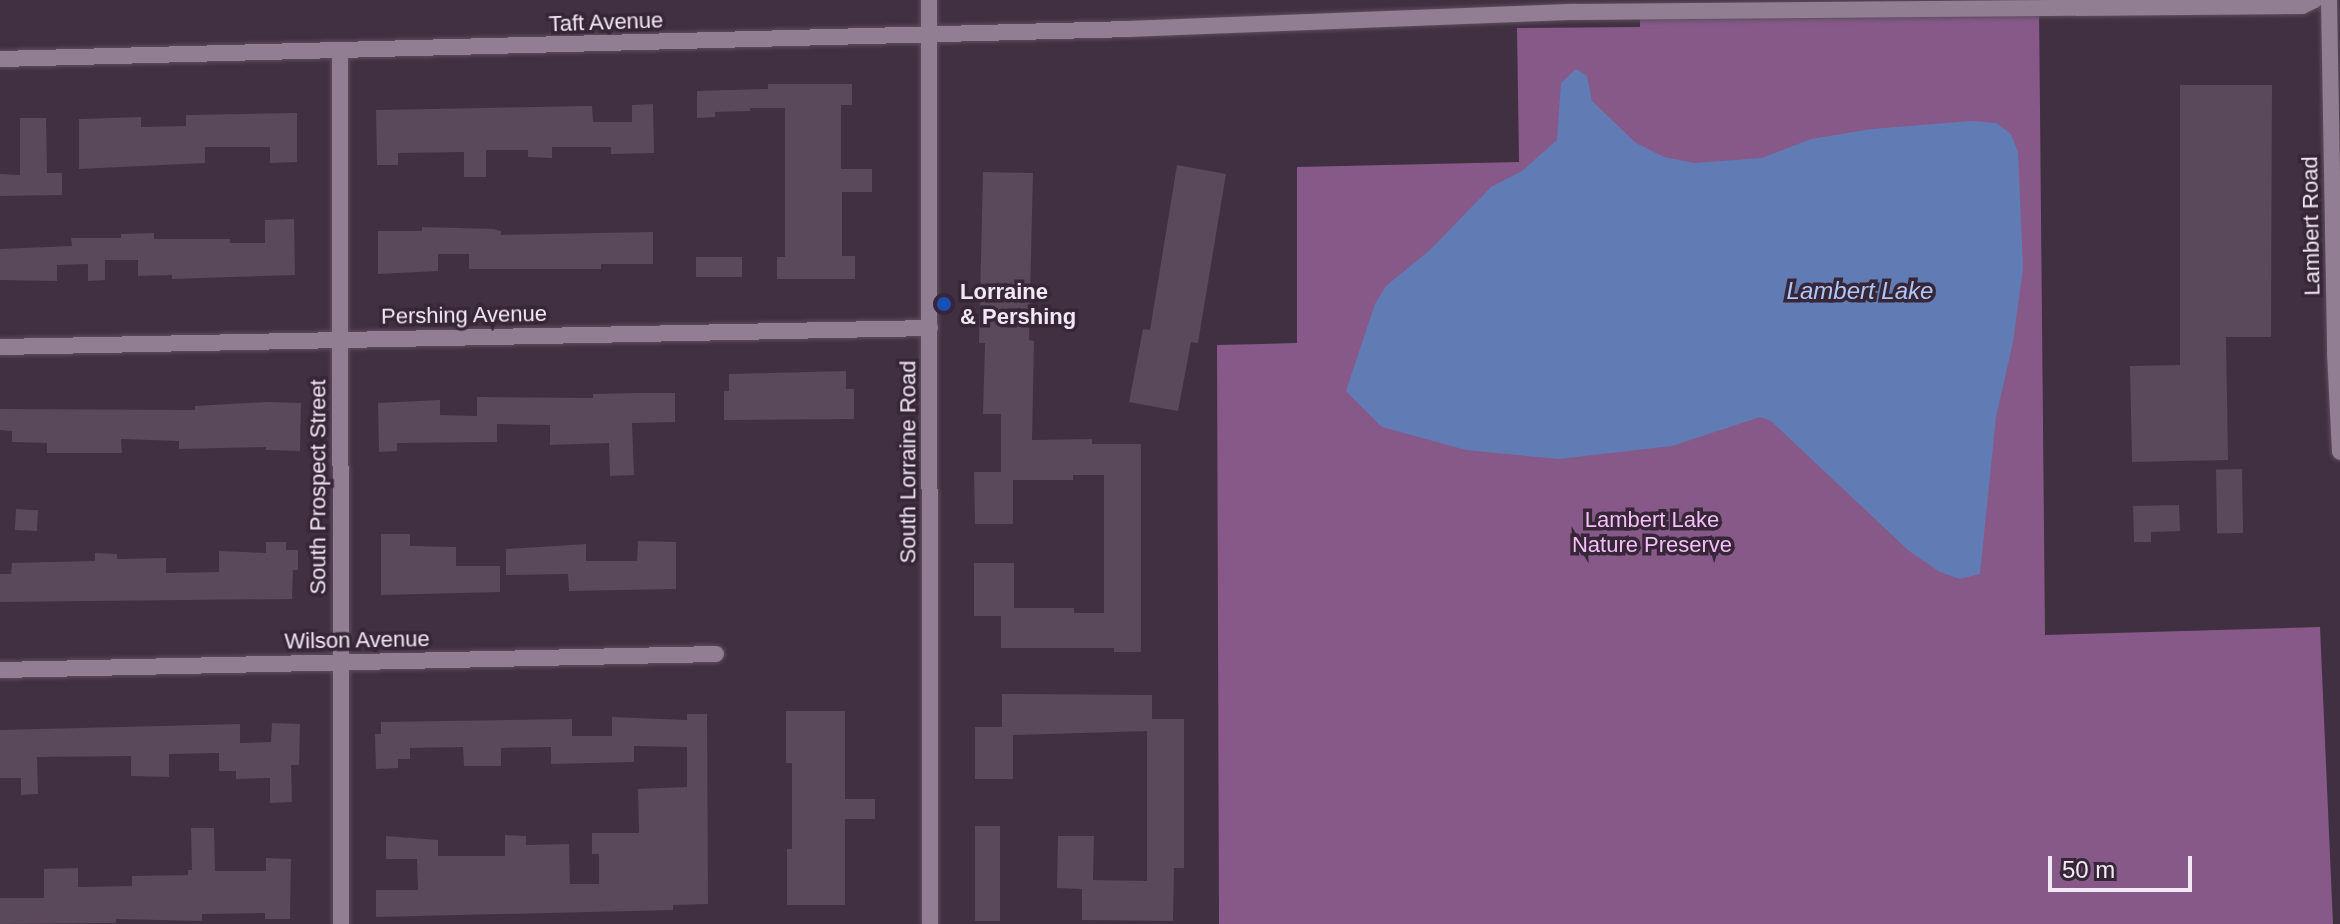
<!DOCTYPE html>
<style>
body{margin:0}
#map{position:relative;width:2340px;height:924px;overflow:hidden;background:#403041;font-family:Arial,sans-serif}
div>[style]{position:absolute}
.forest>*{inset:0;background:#865989}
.water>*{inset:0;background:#617cb4}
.building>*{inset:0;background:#5a485b;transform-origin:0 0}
.roads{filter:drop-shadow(0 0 2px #5c4e5d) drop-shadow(0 0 2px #5c4e5d)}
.street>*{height:16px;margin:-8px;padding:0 8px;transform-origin:8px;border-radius:8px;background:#917e92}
.dots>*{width:22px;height:22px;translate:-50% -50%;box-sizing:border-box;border:4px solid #362637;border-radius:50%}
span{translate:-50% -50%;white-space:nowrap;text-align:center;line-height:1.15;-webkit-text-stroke:7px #362637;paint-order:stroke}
.street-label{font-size:22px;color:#f2e8f3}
.poi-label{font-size:22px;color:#f2e8f3;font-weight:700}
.left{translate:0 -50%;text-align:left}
.park-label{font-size:22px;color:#f5bff9}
.water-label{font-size:24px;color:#aec7f7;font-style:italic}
.scale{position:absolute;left:2048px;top:856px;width:144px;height:36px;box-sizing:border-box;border:4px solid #f2e8f3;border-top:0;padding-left:10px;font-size:24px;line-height:28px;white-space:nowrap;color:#f2e8f3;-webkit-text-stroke:6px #362637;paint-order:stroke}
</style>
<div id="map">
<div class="forest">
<div style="clip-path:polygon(2039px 5px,2045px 635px,2320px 627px,2333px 924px,1219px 924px,1217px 345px,1297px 343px,1297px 167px,1519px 162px,1517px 28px,1640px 27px,1640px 14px)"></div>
</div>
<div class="water">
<div style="clip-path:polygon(1576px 69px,1587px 76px,1592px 101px,1636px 143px,1664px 157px,1694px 163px,1762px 158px,1811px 139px,1872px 129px,1971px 121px,1996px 123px,2011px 134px,2018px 152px,2023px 268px,2013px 342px,1996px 417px,1980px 574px,1960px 579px,1940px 572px,1909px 551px,1771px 421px,1760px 417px,1672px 446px,1558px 459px,1466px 450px,1382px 427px,1346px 391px,1375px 304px,1386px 286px,1430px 250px,1491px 187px,1522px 171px,1557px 140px,1561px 83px)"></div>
</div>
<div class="building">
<div style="clip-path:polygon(768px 84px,852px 84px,852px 105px,841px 105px,841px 169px,872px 169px,872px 192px,842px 192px,842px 256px,855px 256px,855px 279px,777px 279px,777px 257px,785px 257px,785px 108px,750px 108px,750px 111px,715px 112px,715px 117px,697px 118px,697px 91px,768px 89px)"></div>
<div style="clip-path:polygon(2180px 85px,2272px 85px,2271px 337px,2226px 337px,2228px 460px,2132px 462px,2130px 366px,2180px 365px)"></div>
<div style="clip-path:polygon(653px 104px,654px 153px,611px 154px,611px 147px,552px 147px,552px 158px,528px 157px,528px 150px,486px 150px,486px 177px,464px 177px,464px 152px,398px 153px,398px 165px,377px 165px,376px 110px,592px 106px,593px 122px,632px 122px,632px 105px)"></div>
<div style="clip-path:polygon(297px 113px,297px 162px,270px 163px,270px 147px,205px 147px,205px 163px,79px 169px,79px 119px,141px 117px,141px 127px,186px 126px,186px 115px)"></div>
<div style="clip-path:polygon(20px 118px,46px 118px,47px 173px,62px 173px,62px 195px,0 196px,0 174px,20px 175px)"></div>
<div style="clip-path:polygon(1177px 165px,1226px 174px,1198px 343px,1191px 342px,1178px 411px,1129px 402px,1143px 329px,1150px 330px)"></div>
<div style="clip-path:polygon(983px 172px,1033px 173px,1029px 340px,1034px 341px,1032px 440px,1092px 439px,1092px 444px,1141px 444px,1141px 652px,1114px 652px,1114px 648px,1001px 648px,1001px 616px,974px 616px,974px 563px,1014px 563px,1014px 608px,1074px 608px,1074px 613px,1104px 613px,1104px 475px,1073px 475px,1073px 480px,1013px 480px,1013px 524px,975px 524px,974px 472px,1001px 472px,1001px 414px,983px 414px,985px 343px,979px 343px)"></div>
<div style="clip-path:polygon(294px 219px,295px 275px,172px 279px,172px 275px,138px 276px,138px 260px,105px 260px,105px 280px,88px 281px,88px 264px,57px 265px,57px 281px,0 280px,0 249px,72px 246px,71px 238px,121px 238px,121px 234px,154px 233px,154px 239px,230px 239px,230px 243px,265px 243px,265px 220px)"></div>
<div style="clip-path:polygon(422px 227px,493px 229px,501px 231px,501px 235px,653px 232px,653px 264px,601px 264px,601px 269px,469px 269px,469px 254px,438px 254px,438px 271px,378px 274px,378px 231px,422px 231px)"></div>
<div style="left:742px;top:257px;width:20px;height:46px;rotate:90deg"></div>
<div style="clip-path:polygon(846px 371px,846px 389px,854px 389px,854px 419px,724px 420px,724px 391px,729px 391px,729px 374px)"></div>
<div style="clip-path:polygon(638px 393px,675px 393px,675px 422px,632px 423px,634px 475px,610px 476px,609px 443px,550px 445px,550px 425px,497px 424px,497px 442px,397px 443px,397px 451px,379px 452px,378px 403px,440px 400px,440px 415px,477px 416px,477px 397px,593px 398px,593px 394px)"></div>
<div style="clip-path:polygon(267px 402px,301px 403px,300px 451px,266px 450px,266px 447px,179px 449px,179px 441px,121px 439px,122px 453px,47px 453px,47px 443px,12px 442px,12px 431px,0 430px,0 409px,195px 410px,195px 406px)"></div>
<div style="left:2242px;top:469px;width:64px;height:26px;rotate:89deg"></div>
<div style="clip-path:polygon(2179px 505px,2180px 531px,2151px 532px,2151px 542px,2134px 542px,2133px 506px)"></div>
<div style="left:16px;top:509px;width:22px;height:21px;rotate:3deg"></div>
<div style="clip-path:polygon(381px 534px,410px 534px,410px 546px,456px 547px,456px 566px,500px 566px,500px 592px,381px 595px)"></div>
<div style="clip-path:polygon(638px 541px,676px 542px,676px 589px,569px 591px,568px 574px,506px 575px,506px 549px,586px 544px,586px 561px,637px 561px)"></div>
<div style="clip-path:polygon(266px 542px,286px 542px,286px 550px,298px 550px,298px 570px,293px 570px,292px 599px,0 602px,0 574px,11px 574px,12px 563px,95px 561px,95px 553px,117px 554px,117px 559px,166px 558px,166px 573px,219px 572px,219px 551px,266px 553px)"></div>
<div style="clip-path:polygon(1002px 694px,1152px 695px,1152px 719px,1184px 719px,1184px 868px,1174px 868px,1173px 921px,1082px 920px,1082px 889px,1057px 888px,1058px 836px,1094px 836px,1093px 880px,1147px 881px,1147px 731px,1013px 735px,1013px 779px,975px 779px,975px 727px,1002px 727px)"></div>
<div style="clip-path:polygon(786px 711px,845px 711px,845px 799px,875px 799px,875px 819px,845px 819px,845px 905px,787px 905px,787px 849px,792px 849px,792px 763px,786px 763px)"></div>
<div style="clip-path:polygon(687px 714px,707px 714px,708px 904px,673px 905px,673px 910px,376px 917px,376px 890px,418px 890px,417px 859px,386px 859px,386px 836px,438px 840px,438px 856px,505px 856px,505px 835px,526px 836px,526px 845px,569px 844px,570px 884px,599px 884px,599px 854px,592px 854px,592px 833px,639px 833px,638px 789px,687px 787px,687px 747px,634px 746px,634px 762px,551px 764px,551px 747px,501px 748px,501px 766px,464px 766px,463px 747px,410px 748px,410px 759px,398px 759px,398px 768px,376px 769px,375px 734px,381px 734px,381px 722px,572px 719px,572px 736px,612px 736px,612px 717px,687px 720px)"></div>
<div style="clip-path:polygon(272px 723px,300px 724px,299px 765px,291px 765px,292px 802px,270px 803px,270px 778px,236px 779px,236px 771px,219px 771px,219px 753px,169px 754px,169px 777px,131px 776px,131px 756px,37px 757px,38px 794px,21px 795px,21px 778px,0 778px,0 730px,240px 724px,240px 743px,271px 742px)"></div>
<div style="left:975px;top:826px;width:25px;height:95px"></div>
<div style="clip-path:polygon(191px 828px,214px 828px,215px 871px,266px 871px,266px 858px,291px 859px,290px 919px,265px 919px,265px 913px,202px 914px,202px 921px,116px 919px,116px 923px,0 924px,0 898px,44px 898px,44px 869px,78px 868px,78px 887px,132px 886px,132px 876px,188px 875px,188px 870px,192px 870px)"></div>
</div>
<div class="roads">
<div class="street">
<div style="left:929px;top:0;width:924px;rotate:89.94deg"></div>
<div style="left:2329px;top:0;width:353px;rotate:89deg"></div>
<div style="left:2335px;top:353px;width:99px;rotate:87.1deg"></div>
<div style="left:340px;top:51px;width:873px;rotate:89.93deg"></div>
<div style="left:0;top:59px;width:1129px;rotate:-1.52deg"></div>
<div style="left:1129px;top:29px;width:445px;rotate:-2.2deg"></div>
<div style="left:1574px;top:12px;width:728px;rotate:-0.47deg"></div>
<div style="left:2302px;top:6px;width:14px;rotate:-25deg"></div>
<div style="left:0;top:347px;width:930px;rotate:-1.17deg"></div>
<div style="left:0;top:670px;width:716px;rotate:-1.28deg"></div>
</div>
</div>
<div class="dots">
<div style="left:944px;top:304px;background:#1a4fb4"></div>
</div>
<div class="street-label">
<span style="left:606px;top:22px;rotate:-2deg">Taft Avenue</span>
<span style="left:2311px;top:226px;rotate:-91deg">Lambert Road</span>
<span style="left:464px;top:315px;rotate:-1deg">Pershing Avenue</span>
<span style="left:908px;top:462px;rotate:-90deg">South Lorraine Road</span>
<span style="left:318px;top:487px;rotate:-90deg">South Prospect Street</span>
<span style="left:357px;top:640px;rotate:-1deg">Wilson Avenue</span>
</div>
<div class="poi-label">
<span class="left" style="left:960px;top:304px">Lorraine<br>&amp; Pershing</span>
</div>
<div class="park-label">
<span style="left:1652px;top:532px">Lambert Lake<br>Nature Preserve</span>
</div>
<div class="water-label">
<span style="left:1860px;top:291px">Lambert Lake</span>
</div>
<div class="scale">50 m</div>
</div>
